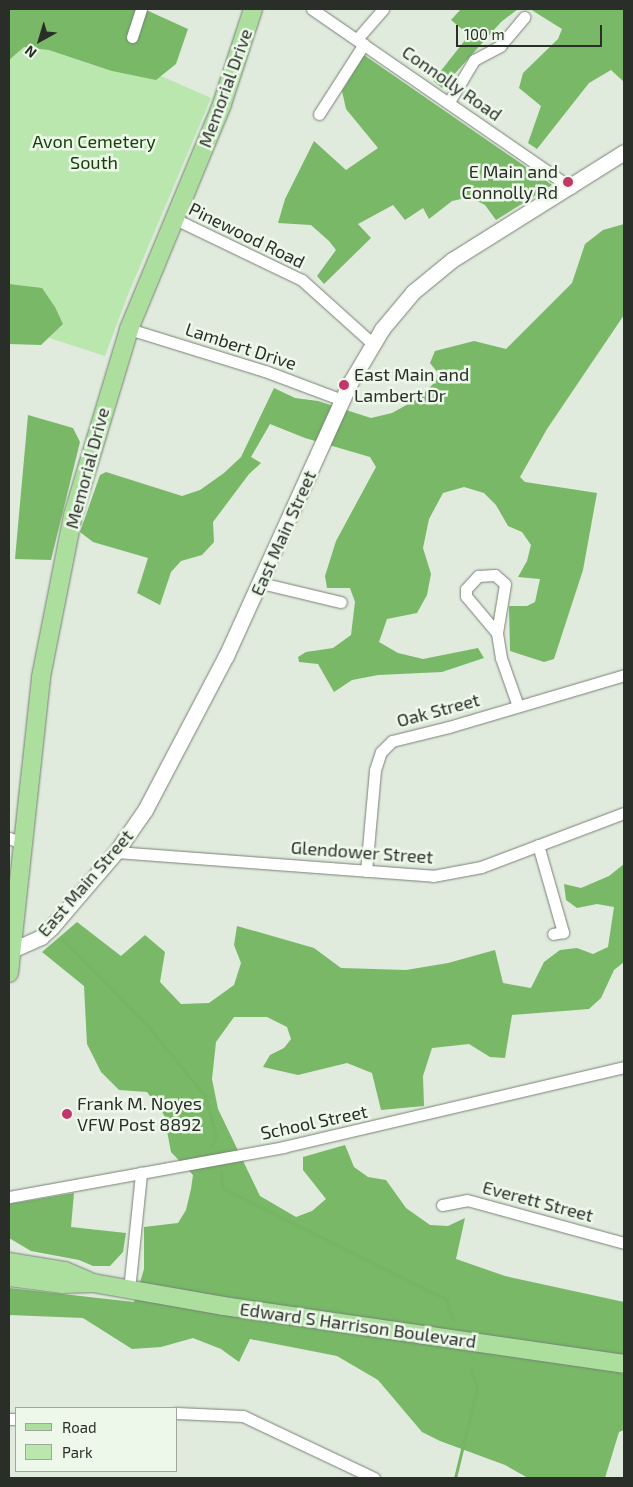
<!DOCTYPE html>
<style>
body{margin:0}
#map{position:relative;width:633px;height:1487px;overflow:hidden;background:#e0eadd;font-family:"Exo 2",sans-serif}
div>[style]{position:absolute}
.green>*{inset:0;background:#bae7ae}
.forest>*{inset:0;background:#78b867}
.stream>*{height:3px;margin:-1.5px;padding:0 1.5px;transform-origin:1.5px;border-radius:1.5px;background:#75b565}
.roads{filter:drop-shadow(0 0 1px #778175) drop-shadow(0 0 1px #778175)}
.street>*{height:11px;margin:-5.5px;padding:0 5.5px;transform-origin:5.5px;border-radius:5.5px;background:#fff}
.secondary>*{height:15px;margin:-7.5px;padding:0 7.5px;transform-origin:7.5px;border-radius:7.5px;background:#fff}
.primary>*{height:18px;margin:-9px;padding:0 9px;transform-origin:9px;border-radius:9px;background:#acdf9e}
.dots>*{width:14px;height:14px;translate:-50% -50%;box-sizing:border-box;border:2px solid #edf8ea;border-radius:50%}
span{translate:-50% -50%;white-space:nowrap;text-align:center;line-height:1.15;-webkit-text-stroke:5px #edf8ea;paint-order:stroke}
.street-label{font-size:18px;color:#2a2e29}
.park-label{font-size:18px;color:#164008}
.poi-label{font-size:18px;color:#2a2e29}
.right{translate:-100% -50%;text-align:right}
.left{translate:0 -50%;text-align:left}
.frame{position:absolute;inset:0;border:10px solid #2a2e29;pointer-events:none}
.legend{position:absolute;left:15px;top:1407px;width:162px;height:65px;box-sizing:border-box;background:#edf8ea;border:1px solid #9fa79d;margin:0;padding:6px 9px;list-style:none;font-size:15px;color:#2a2e29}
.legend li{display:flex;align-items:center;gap:10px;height:25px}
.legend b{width:25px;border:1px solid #9fa79d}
.north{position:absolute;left:15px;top:15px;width:50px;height:50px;-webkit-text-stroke:4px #edf8ea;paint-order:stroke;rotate:219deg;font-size:14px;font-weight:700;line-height:20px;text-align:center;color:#2a2e29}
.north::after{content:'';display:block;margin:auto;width:18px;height:22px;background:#2a2e29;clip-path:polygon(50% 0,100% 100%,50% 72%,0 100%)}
.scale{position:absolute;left:456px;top:25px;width:146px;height:22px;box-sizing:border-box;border:2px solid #2a2e29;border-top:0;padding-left:6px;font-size:15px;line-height:18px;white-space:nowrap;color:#2a2e29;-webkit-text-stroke:4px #edf8ea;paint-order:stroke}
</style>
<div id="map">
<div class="green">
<div style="clip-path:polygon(9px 9px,211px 98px,127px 297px,105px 356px,9px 325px)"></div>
</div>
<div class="forest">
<div style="clip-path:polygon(9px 9px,144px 9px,188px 29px,176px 64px,156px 80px,112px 71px,49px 50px,24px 47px,9px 60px)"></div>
<div style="clip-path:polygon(461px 9px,518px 9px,501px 22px,442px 88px,433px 81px,469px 35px,451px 20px)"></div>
<div style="clip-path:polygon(530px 9px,624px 9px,624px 82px,611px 70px,589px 83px,537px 149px,528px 143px,541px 106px,519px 88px,523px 73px,558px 39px,562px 29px)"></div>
<div style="clip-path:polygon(364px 55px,552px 185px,496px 220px,485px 205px,470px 197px,452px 201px,429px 219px,423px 208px,405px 220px,393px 205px,358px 224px,371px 238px,324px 284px,317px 276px,336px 250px,329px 241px,311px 225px,278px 223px,285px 199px,314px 141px,346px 170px,378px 148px,346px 109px,342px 91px)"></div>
<div style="clip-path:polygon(624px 224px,624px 315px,547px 429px,520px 477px,525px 482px,597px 493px,583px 570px,554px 659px,544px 662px,510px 651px,509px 606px,527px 606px,535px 602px,540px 579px,518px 577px,527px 561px,531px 545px,522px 532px,508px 526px,496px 505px,484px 493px,464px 487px,443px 493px,429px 519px,423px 548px,431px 574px,427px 595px,417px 613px,387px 619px,379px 642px,398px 653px,423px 659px,478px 648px,484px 658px,442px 672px,378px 675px,352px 680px,334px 692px,318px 664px,299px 662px,298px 657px,306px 652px,333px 648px,351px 635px,355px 602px,350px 588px,327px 588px,325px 576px,336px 541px,376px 467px,370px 457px,305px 438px,270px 424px,251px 457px,261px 463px,249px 474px,213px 522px,214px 542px,202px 555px,181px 561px,171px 572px,160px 605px,137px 593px,148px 558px,93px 542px,80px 532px,100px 475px,106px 472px,182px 496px,200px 490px,224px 473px,241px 457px,274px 388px,295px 398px,318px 401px,371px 418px,392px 413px,419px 398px,436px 381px,438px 373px,430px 363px,435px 351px,474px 341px,506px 349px,572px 283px,585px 244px,603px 230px)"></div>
<div style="clip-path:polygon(9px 284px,42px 288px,55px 307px,63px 324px,41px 345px,9px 344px)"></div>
<div style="clip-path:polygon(28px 415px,73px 428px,80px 442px,51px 560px,15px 559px)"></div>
<div style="clip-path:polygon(624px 864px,624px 962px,614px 970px,601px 998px,589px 1009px,512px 1015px,505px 1058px,490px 1057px,469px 1044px,432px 1048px,423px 1076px,424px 1106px,381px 1110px,372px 1073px,347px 1063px,298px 1075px,263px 1067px,270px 1055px,284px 1048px,291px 1039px,287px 1027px,267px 1017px,234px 1017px,216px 1042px,212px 1079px,218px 1109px,260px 1196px,296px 1217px,312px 1211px,326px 1199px,303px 1170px,303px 1157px,345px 1145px,354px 1167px,368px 1177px,386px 1180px,406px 1208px,430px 1225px,448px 1226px,465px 1218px,456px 1259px,505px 1276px,624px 1302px,624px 1430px,619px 1432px,605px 1478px,528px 1478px,505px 1465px,440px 1441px,422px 1432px,378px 1380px,337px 1356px,250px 1339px,239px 1362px,221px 1349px,193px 1338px,161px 1347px,132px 1349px,83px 1318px,9px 1315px,9px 1288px,134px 1302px,144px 1269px,144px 1227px,178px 1223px,186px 1210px,191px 1189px,193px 1175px,171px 1152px,164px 1115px,147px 1092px,119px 1090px,101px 1072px,87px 1044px,84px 986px,42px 952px,77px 922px,121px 956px,145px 935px,165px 952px,160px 982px,181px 1004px,209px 1003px,234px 985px,241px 963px,234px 945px,237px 926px,314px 948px,341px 968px,406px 970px,448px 963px,495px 950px,503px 983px,531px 988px,544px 962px,560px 950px,577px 948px,593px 954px,608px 947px,614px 907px,597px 904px,577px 908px,566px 900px,564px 884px,581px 888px,609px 876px)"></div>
<div style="clip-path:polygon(74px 1193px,71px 1227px,126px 1233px,123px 1252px,110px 1266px,93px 1266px,79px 1260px,31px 1251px,9px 1238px,9px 1204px)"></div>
</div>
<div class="stream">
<div style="left:62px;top:938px;width:128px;rotate:45.9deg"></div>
<div style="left:151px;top:1030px;width:85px;rotate:50.7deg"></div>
<div style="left:205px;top:1096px;width:41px;rotate:74.6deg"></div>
<div style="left:216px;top:1136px;width:12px;rotate:114deg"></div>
<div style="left:221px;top:1173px;width:15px;rotate:86deg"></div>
<div style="left:222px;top:1188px;width:250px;rotate:26.4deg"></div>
<div style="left:446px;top:1299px;width:22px;rotate:72deg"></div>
<div style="left:455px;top:1478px;width:93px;rotate:-76.3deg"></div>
<div style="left:477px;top:1388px;width:20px;rotate:-108deg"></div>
</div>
<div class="roads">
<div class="street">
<div style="left:312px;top:9px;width:315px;rotate:34.6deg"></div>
<div style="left:132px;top:37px;width:29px;rotate:-72deg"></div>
<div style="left:357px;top:39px;width:40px;rotate:-49deg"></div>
<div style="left:449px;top:102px;width:49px;rotate:-59.2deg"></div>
<div style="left:474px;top:60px;width:30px;rotate:-28deg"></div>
<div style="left:500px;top:46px;width:38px;rotate:-50deg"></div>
<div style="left:319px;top:114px;width:83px;rotate:-57.3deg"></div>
<div style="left:173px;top:218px;width:143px;rotate:25.7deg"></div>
<div style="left:302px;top:280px;width:94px;rotate:42deg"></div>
<div style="left:129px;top:329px;width:142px;rotate:17.2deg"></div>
<div style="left:265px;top:371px;width:82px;rotate:20.6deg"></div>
<div style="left:261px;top:583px;width:82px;rotate:13.4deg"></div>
<div style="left:497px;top:633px;width:48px;rotate:-130deg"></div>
<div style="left:466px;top:596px;width:7px;rotate:-90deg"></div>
<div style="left:466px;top:589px;width:18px;rotate:-47deg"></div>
<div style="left:478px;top:576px;width:17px;rotate:-3deg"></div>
<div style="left:495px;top:575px;width:13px;rotate:42deg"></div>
<div style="left:505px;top:584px;width:50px;rotate:99.3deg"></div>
<div style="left:497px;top:633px;width:25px;rotate:81deg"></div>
<div style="left:501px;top:658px;width:51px;rotate:70.5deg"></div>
<div style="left:9px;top:838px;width:17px;rotate:21deg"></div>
<div style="left:538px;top:845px;width:91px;rotate:74deg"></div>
<div style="left:563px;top:932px;width:10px;rotate:169deg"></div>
<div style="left:116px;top:852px;width:318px;rotate:4.3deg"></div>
<div style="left:433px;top:876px;width:49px;rotate:-10.6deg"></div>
<div style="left:481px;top:867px;width:153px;rotate:-20.7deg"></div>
<div style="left:366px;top:871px;width:101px;rotate:-84.9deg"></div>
<div style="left:375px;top:770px;width:19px;rotate:-72deg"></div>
<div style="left:381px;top:752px;width:16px;rotate:-45deg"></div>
<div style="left:392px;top:741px;width:59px;rotate:-13.8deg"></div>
<div style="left:449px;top:727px;width:183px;rotate:-16.5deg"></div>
<div style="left:9px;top:1197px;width:279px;rotate:-10.3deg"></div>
<div style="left:283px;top:1147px;width:350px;rotate:-13.2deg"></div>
<div style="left:442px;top:1205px;width:25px;rotate:-11deg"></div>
<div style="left:467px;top:1200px;width:163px;rotate:15.3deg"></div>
<div style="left:129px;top:1290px;width:118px;rotate:-84.1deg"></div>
<div style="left:176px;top:1413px;width:67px;rotate:2.6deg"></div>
<div style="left:243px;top:1416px;width:145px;rotate:25.3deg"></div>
<div style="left:9px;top:1419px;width:7px"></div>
</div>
<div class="secondary">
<div style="left:12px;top:950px;width:32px;rotate:-24deg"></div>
<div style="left:41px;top:937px;width:13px;rotate:-42deg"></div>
<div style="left:51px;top:928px;width:100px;rotate:-49.5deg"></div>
<div style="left:116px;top:852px;width:51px;rotate:-55.4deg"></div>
<div style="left:145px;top:810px;width:174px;rotate:-62.3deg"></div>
<div style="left:226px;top:656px;width:300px;rotate:-65.6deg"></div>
<div style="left:350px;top:383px;width:63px;rotate:-59.3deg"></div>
<div style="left:382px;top:329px;width:48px;rotate:-50deg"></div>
<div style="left:413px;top:292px;width:50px;rotate:-39.4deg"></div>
<div style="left:452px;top:260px;width:203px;rotate:-32.1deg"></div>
</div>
<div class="primary">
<div style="left:9px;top:973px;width:298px;rotate:-83.8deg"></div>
<div style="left:41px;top:677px;width:165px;rotate:-78.8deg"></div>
<div style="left:73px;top:515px;width:194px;rotate:-73.2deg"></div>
<div style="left:129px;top:329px;width:243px;rotate:-67.5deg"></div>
<div style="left:222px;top:104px;width:100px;rotate:-71.9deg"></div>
<div style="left:9px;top:1262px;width:57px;rotate:9.1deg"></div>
<div style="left:65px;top:1271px;width:25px;rotate:23deg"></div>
<div style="left:9px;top:1277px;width:53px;rotate:7.5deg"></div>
<div style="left:62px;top:1284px;width:31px;rotate:-2deg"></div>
<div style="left:93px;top:1283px;width:132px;rotate:10deg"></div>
<div style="left:223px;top:1306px;width:405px;rotate:8.2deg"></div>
</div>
</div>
<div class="dots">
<div style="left:568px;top:182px;background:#c1366b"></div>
<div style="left:344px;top:385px;background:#c1366b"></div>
<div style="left:67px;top:1114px;background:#c1366b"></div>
</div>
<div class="street-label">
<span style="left:452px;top:83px;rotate:35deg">Connolly Road</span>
<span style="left:225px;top:88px;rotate:-70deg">Memorial Drive</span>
<span style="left:247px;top:235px;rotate:26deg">Pinewood Road</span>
<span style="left:241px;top:346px;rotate:18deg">Lambert Drive</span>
<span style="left:87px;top:468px;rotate:-75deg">Memorial Drive</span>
<span style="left:283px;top:533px;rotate:-66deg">East Main Street</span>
<span style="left:438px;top:710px;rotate:-15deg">Oak Street</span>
<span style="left:362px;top:852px;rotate:4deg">Glendower Street</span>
<span style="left:85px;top:883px;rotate:-49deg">East Main Street</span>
<span style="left:314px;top:1122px;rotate:-12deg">School Street</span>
<span style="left:538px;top:1201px;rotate:15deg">Everett Street</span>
<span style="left:358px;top:1325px;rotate:8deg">Edward S Harrison Boulevard</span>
</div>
<div class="park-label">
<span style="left:94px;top:152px">Avon Cemetery<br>South</span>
</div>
<div class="poi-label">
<span class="right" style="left:558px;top:182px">E Main and<br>Connolly Rd</span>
<span class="left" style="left:354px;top:385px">East Main and<br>Lambert Dr</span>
<span class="left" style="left:77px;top:1114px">Frank M. Noyes<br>VFW Post 8892</span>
</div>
<div class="frame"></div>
<ul class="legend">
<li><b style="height:6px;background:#acdf9e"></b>Road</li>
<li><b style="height:14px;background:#bae7ae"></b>Park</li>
</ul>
<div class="north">N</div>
<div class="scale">100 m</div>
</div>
